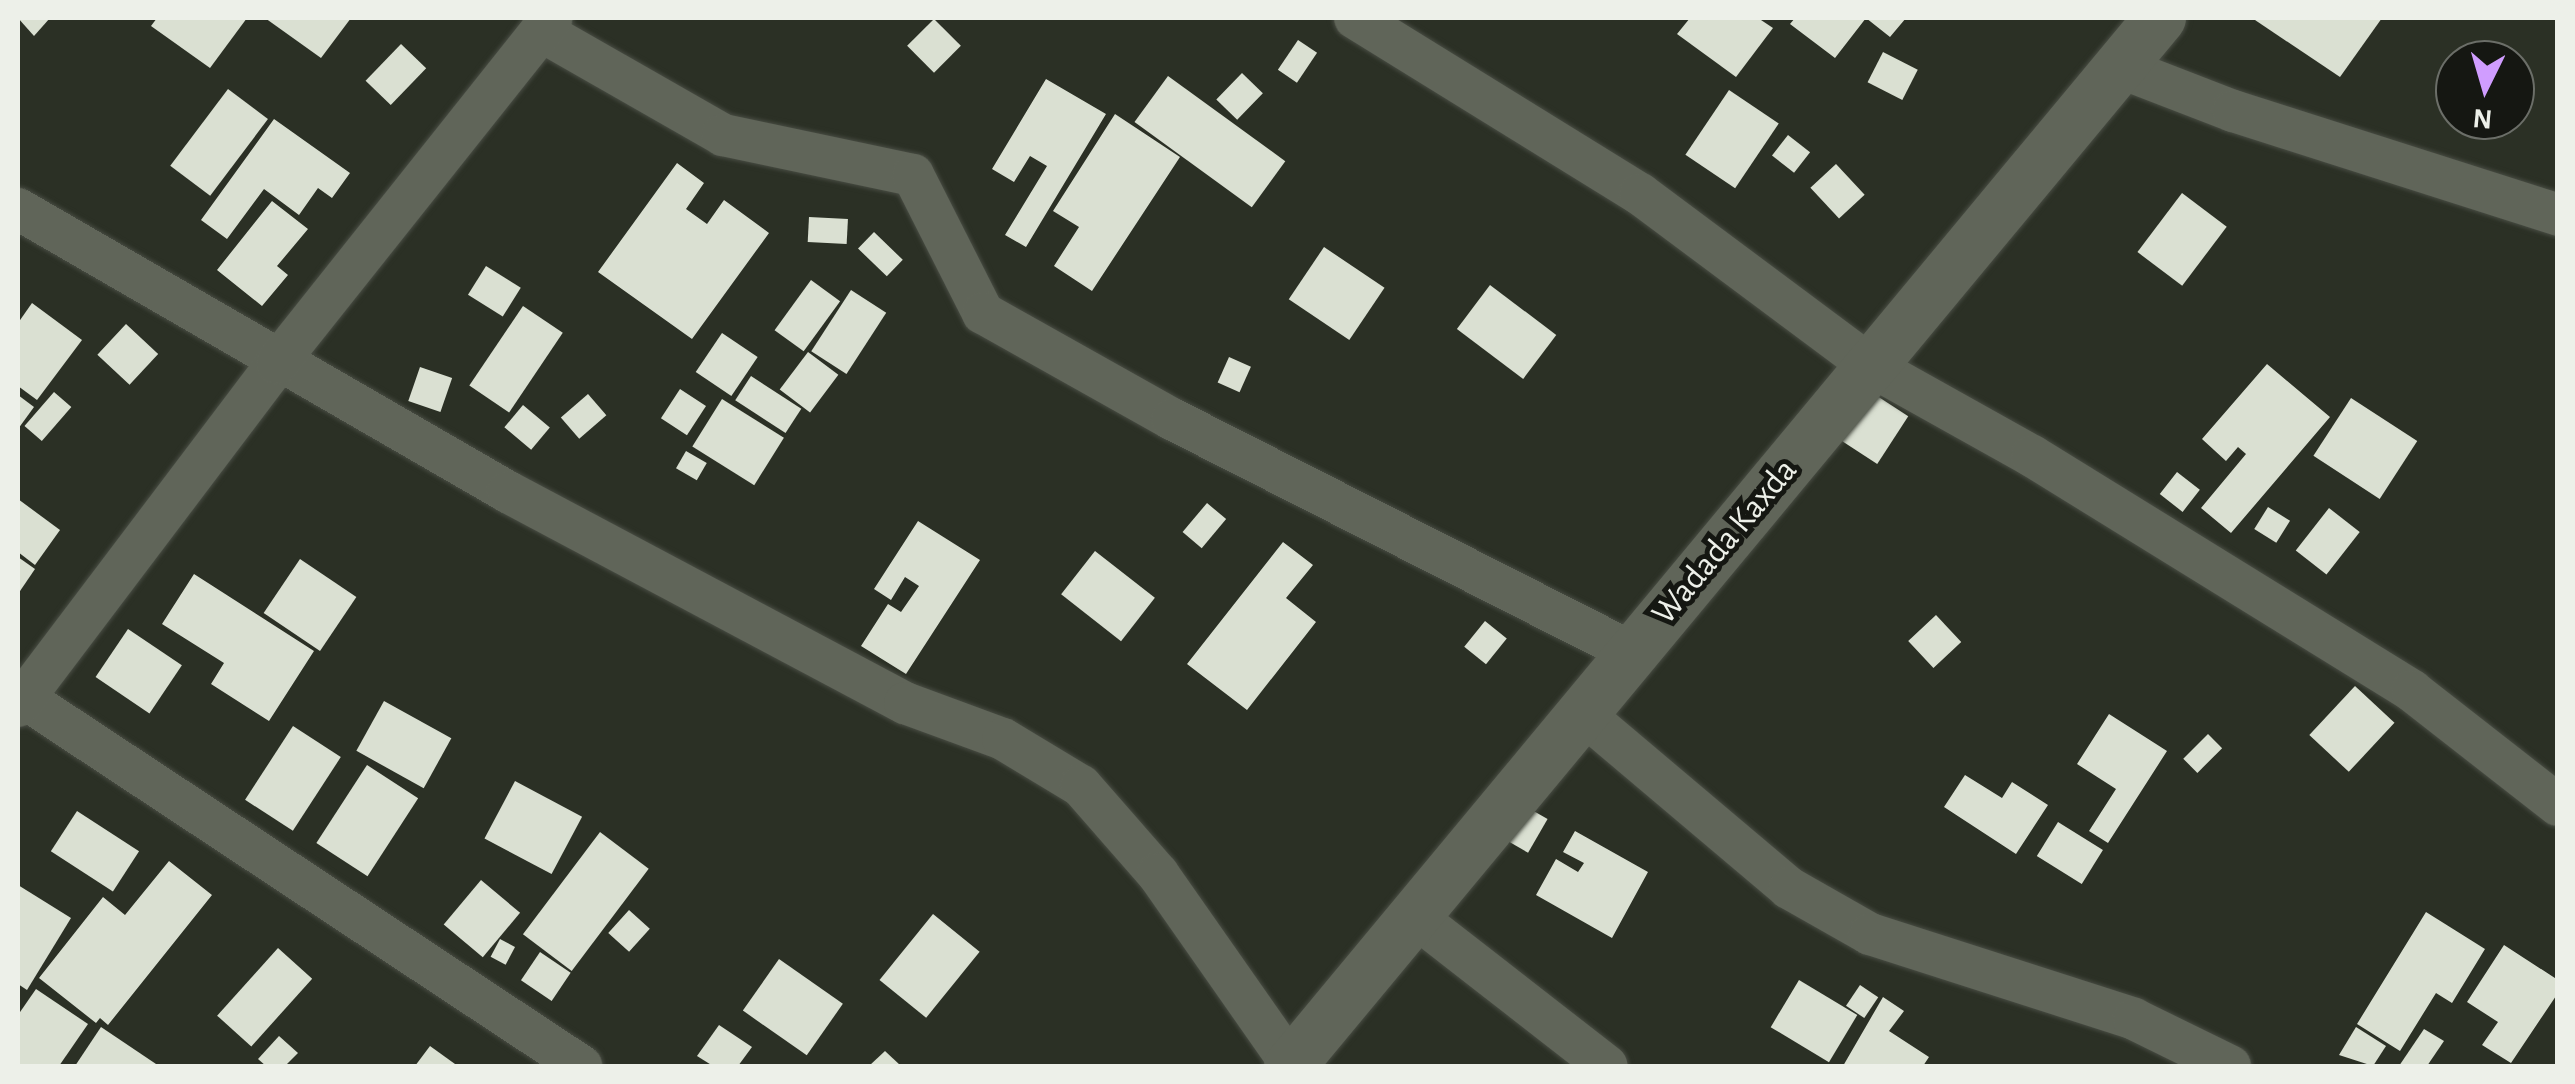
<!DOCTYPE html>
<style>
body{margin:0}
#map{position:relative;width:2575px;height:1084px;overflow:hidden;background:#2b3025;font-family:"Alegreya Sans",sans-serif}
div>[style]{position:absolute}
.building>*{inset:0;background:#dae0d2;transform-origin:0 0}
.roads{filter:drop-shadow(0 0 2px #484c43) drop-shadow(0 0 2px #484c43)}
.minor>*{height:42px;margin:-21px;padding:0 21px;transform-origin:21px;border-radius:21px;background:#606559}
.tertiary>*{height:52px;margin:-26px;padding:0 26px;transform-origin:26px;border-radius:26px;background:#606559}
span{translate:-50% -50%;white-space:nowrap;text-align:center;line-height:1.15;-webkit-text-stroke:10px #151712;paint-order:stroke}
.street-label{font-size:35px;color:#edf0e9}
.frame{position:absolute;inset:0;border:20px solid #edf0e9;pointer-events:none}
.north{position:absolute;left:2435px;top:40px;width:100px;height:100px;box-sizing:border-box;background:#151712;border:2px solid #6b6e68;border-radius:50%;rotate:185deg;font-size:28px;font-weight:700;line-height:40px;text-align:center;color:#edf0e9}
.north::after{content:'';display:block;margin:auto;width:35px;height:45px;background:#d09dff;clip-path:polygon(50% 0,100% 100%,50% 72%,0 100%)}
</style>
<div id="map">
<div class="building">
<div style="clip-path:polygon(18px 18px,50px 18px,34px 36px)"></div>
<div style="clip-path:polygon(157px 18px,247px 18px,210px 68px,151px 26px)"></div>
<div style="clip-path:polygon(265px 18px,351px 18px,321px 58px)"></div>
<div style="clip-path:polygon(1690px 18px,1758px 18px,1773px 28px,1736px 77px,1677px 34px)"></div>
<div style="clip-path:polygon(1795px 18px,1906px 18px,1890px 37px,1866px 18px,1835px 58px,1790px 24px)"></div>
<div style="clip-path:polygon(2252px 18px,2382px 18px,2340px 77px)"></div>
<div style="left:934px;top:19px;width:38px;height:38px;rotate:45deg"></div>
<div style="left:1298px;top:40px;width:23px;height:36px;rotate:34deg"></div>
<div style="left:401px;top:44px;width:35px;height:51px;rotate:44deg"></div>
<div style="left:1883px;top:52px;width:39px;height:34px;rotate:27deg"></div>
<div style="left:1242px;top:73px;width:29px;height:37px;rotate:44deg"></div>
<div style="left:1168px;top:76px;width:145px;height:57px;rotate:36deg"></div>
<div style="clip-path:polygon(1046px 79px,1106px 114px,1026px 247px,1005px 235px,1047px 166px,1030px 156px,1014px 182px,992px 169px)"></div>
<div style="left:228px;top:89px;width:50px;height:96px;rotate:37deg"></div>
<div style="left:1729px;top:90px;width:60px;height:78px;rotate:34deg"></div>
<div style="clip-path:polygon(1115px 114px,1180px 157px,1092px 291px,1054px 266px,1079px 227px,1053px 211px)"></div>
<div style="clip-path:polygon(274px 119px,350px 173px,332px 198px,318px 188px,299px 215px,264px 189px,227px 239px,201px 220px)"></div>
<div style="left:1788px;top:135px;width:28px;height:26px;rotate:38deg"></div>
<div style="clip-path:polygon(677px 163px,704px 183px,686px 209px,707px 224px,724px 200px,769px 233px,692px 339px,598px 272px)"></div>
<div style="left:1836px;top:164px;width:42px;height:35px;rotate:47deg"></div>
<div style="left:2182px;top:193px;width:56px;height:74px;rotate:37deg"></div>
<div style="clip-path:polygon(272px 201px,308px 229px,277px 266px,288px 275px,262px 306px,217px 270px)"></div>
<div style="left:809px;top:217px;width:39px;height:25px;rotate:3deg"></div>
<div style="left:874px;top:232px;width:40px;height:23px;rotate:44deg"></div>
<div style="left:1324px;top:247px;width:73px;height:63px;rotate:34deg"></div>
<div style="left:486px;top:266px;width:41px;height:34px;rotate:32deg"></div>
<div style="left:811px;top:280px;width:36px;height:62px;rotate:36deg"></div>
<div style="left:1490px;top:285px;width:83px;height:55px;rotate:37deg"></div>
<div style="left:851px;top:290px;width:42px;height:73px;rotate:33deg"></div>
<div style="clip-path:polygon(32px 303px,82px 340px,37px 400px,18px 386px,18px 323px)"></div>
<div style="left:523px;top:306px;width:48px;height:96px;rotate:34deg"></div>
<div style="left:126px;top:324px;width:44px;height:42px;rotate:43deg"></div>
<div style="left:722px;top:333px;width:43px;height:47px;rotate:34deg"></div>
<div style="left:808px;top:352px;width:38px;height:47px;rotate:37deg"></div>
<div style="left:1229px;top:357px;width:24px;height:28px;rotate:24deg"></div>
<div style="clip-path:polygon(2267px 364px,2330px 417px,2231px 533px,2201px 508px,2246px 454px,2238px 447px,2226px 461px,2202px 439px)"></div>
<div style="left:420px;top:367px;width:34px;height:36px;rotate:19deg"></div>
<div style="left:751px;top:376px;width:60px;height:29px;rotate:33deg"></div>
<div style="left:680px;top:389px;width:31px;height:35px;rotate:33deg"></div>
<div style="left:1868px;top:390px;width:48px;height:57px;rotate:33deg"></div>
<div style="left:54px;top:392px;width:23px;height:45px;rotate:41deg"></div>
<div style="left:588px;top:394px;width:28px;height:36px;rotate:49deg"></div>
<div style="clip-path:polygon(18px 395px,34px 407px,18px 429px)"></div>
<div style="left:2351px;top:398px;width:79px;height:69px;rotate:33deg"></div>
<div style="left:722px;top:399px;width:73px;height:56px;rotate:32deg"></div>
<div style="left:523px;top:405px;width:35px;height:29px;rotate:40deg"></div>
<div style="left:686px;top:451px;width:24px;height:20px;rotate:30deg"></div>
<div style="left:2177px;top:472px;width:29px;height:28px;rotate:38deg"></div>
<div style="clip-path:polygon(18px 499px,60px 530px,35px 565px,18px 552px)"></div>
<div style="left:1207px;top:503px;width:25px;height:38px;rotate:40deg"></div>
<div style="left:2268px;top:507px;width:26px;height:26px;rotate:32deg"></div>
<div style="left:2329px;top:508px;width:39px;height:54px;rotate:38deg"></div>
<div style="clip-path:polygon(918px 521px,980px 560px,906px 674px,861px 646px,888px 604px,901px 612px,919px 586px,905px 577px,891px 600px,874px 589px)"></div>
<div style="clip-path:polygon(1283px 542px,1313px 565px,1286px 598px,1316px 622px,1247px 710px,1187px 664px)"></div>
<div style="left:1095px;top:551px;width:76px;height:55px;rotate:38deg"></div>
<div style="clip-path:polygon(18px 557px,35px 569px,18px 594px)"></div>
<div style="left:300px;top:559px;width:68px;height:65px;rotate:34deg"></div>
<div style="clip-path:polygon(194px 574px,314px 651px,269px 721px,211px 684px,224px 663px,162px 624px)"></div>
<div style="left:1936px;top:615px;width:37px;height:38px;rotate:47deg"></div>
<div style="left:1485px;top:621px;width:28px;height:33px;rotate:39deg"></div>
<div style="left:128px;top:629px;width:65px;height:58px;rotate:34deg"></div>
<div style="left:2355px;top:686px;width:54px;height:67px;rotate:43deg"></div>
<div style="left:384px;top:701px;width:77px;height:57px;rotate:29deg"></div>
<div style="clip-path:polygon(2109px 714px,2167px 751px,2108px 843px,2089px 831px,2116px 789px,2077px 764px)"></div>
<div style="left:293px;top:726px;width:57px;height:88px;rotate:33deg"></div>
<div style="left:2208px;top:734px;width:20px;height:35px;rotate:45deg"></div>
<div style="left:367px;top:765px;width:61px;height:93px;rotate:33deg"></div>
<div style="clip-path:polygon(1965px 775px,2002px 798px,2012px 782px,2048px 805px,2016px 854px,1944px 807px)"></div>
<div style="left:515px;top:781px;width:76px;height:65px;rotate:28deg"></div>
<div style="left:1506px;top:795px;width:48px;height:39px;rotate:30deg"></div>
<div style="left:77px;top:811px;width:74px;height:48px;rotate:33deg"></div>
<div style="left:2058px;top:822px;width:53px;height:40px;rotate:32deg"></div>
<div style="clip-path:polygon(1575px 831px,1648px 872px,1612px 938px,1536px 895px,1556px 859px,1578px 872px,1584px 863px,1563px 852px)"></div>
<div style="left:600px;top:832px;width:61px;height:128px;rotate:37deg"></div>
<div style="clip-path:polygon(169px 861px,212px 895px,108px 1025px,100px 1018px,96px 1023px,39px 978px,103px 897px,125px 915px)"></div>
<div style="left:481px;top:880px;width:51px;height:58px;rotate:40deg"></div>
<div style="clip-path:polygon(18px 885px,71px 918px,27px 990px,18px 984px)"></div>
<div style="left:629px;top:910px;width:28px;height:31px;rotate:42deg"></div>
<div style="clip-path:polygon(2426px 912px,2485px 949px,2452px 1003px,2436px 993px,2400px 1051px,2357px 1024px)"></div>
<div style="left:933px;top:914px;width:60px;height:85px;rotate:39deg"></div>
<div style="left:500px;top:939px;width:17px;height:20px;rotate:28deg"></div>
<div style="clip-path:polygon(2504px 945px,2558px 980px,2558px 993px,2511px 1063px,2482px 1045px,2498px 1022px,2467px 1002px)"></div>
<div style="left:278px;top:948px;width:46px;height:91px;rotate:42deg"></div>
<div style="left:540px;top:952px;width:37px;height:34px;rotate:34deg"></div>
<div style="left:779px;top:959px;width:78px;height:63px;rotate:35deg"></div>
<div style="left:1799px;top:980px;width:68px;height:55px;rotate:31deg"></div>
<div style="left:1860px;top:985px;width:22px;height:25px;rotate:34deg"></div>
<div style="clip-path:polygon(36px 989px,88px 1024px,59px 1066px,18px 1065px,18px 1015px)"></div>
<div style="clip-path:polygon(1883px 997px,1904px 1011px,1889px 1031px,1929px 1057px,1923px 1066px,1843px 1066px)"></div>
<div style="clip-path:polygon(719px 1025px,752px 1047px,738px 1066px,713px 1066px,697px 1056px)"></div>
<div style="clip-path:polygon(101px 1027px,159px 1066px,75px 1066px)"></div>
<div style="clip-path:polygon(2356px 1027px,2386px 1046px,2373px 1066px,2339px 1055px)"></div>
<div style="clip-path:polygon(2424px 1029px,2444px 1041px,2427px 1066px,2399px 1066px)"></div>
<div style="clip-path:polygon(279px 1036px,298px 1053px,285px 1066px,266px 1066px,258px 1059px)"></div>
<div style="clip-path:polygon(430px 1046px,455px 1064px,453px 1066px,415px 1066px)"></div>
<div style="clip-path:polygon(885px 1051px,901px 1066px,869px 1066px)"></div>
</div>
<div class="roads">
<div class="minor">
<div style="left:1355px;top:18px;width:335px;rotate:31.7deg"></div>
<div style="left:1640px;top:194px;width:288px;rotate:36.7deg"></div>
<div style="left:1871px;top:366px;width:184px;rotate:29.2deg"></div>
<div style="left:2032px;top:456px;width:447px;rotate:31.7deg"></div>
<div style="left:2412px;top:691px;width:185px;rotate:38deg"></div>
<div style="left:541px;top:31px;width:210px;rotate:29.7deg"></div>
<div style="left:723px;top:135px;width:194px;rotate:11.9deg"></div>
<div style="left:913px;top:175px;width:155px;rotate:63.1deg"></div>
<div style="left:983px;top:313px;width:217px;rotate:29.3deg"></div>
<div style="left:1172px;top:419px;width:517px;rotate:26.91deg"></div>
<div style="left:2119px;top:67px;width:122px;rotate:21.1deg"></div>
<div style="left:2233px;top:111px;width:341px;rotate:17.7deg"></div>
<div style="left:18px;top:209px;width:566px;rotate:30.01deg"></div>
<div style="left:508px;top:492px;width:450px;rotate:28deg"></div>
<div style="left:905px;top:703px;width:104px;rotate:20.2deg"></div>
<div style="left:1003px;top:739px;width:91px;rotate:31.1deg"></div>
<div style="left:1081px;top:786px;width:117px;rotate:48.8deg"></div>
<div style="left:1158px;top:874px;width:232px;rotate:55deg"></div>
<div style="left:24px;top:698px;width:668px;rotate:33.45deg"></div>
<div style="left:18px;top:706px;width:430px;rotate:-52.9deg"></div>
<div style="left:277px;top:363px;width:441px;rotate:-51.5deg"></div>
<div style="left:1582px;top:713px;width:271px;rotate:40.2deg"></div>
<div style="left:1789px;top:888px;width:93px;rotate:29.6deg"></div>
<div style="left:1870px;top:934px;width:277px;rotate:17.8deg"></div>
<div style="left:2134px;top:1019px;width:107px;rotate:26.1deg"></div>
<div style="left:1414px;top:916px;width:244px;rotate:37.9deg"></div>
</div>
<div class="tertiary">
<div style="left:1290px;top:1066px;width:1362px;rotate:-50.3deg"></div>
</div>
</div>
<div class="street-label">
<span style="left:1725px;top:542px;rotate:-50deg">Wadada Kaxda</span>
</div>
<div class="frame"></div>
<div class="north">N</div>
</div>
